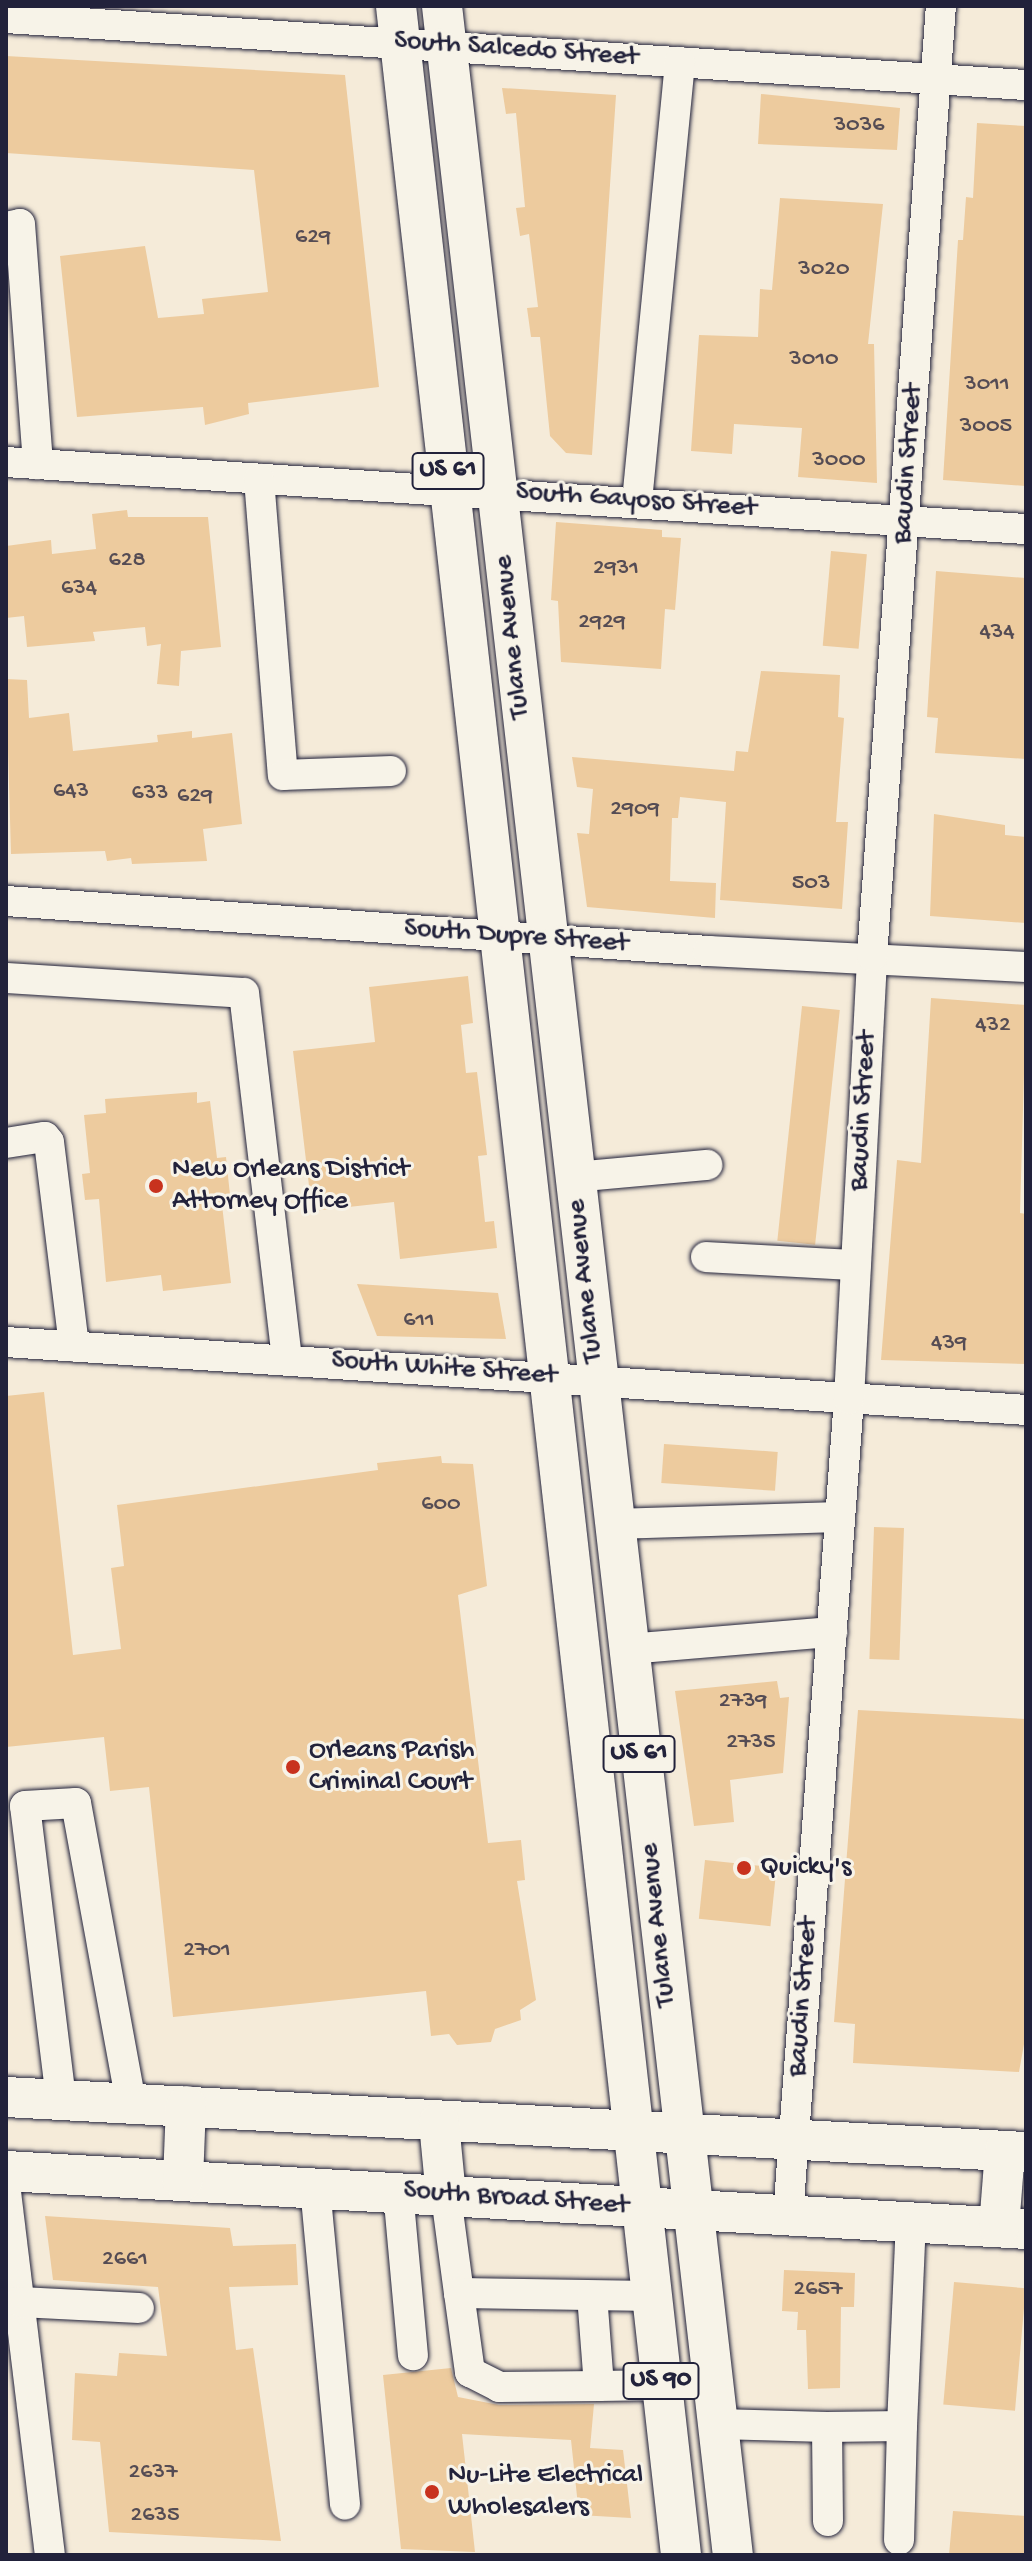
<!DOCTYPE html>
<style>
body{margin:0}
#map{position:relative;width:1032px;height:2561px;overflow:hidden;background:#f5ebd9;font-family:"Gochi Hand",sans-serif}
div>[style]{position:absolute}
.building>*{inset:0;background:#edcb9e;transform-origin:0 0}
.roads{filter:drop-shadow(0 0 2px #22223b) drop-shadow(0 0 2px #22223b)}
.minor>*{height:30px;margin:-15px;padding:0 15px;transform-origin:15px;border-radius:15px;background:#f7f3e8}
.major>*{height:40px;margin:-20px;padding:0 20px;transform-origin:20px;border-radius:20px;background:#f7f3e8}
.dots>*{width:22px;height:22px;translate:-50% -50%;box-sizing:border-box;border:4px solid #f7f3e8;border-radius:50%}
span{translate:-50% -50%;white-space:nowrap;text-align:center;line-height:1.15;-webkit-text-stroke:6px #f7f3e8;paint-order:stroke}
.number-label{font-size:24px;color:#554c54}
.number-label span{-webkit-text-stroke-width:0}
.shield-label span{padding:2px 6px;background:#f7f3e8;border:2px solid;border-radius:6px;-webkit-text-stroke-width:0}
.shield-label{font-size:26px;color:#22223b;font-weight:700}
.street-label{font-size:28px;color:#22223b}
.poi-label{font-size:28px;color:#22223b}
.left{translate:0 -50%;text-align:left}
.frame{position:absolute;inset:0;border:8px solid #22223b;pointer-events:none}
</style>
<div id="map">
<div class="building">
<div style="clip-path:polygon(6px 56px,345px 75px,379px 387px,248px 403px,249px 414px,205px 425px,203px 407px,77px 417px,60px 256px,145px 246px,158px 318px,204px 314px,202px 299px,268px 292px,254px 170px,6px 153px)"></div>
<div style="clip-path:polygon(502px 88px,616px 95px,592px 455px,566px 453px,550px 436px,540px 337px,531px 337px,527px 308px,538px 307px,529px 234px,520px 236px,516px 208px,525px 207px,516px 113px,506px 114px)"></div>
<div style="clip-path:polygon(761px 94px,900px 108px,897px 150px,758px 144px)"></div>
<div style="clip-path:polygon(977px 123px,1026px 126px,1026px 486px,943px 480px,958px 240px,963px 240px,966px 197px,973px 198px)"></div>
<div style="clip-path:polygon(780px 198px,883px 204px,868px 344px,874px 344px,877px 483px,798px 477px,802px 428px,734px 424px,732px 454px,691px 451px,699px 335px,758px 337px,760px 289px,772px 290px)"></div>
<div style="clip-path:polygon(127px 510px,128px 517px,208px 517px,221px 647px,181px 651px,179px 686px,157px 684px,161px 644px,147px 646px,145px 627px,93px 632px,95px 641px,27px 647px,24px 616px,6px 618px,6px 546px,51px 540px,52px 554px,96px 549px,92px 514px)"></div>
<div style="clip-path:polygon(556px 522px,662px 530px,662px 537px,681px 538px,675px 610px,665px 609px,661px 669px,561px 662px,558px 601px,551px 600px)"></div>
<div style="left:831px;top:551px;width:36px;height:95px;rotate:5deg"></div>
<div style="clip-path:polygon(936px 571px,1026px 578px,1026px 759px,935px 753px,938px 718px,927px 717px)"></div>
<div style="clip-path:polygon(761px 671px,840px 675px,838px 717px,844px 718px,836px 822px,848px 822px,842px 909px,720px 900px,726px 802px,680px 797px,678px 818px,672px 818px,670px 881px,716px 883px,715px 918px,587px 907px,577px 833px,589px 834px,593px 789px,577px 787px,572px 757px,734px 771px,736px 751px,748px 752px)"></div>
<div style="clip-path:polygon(6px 679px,27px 680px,29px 718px,69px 713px,73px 751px,158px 742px,157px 735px,192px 731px,192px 738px,232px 733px,242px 824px,203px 829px,207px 861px,132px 864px,131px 858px,107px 861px,105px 851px,11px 854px)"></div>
<div style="clip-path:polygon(934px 814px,1005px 825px,1005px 835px,1026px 837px,1026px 923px,930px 916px)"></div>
<div style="clip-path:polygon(468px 976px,473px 1023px,461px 1025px,466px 1073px,477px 1072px,487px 1155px,478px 1156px,485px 1222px,494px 1221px,497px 1248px,400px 1259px,394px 1202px,312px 1211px,293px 1051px,375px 1042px,369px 987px)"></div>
<div style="clip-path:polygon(931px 998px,1026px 1005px,1020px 1213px,1026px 1214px,1026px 1364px,881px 1360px,897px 1160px,921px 1163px)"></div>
<div style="left:802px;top:1006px;width:38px;height:236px;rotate:6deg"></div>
<div style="clip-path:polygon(197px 1092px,197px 1103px,210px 1101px,217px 1158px,226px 1157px,230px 1195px,221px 1196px,231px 1283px,163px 1291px,161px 1275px,106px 1282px,99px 1199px,85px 1200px,82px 1174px,90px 1173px,84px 1115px,106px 1113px,105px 1099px)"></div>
<div style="clip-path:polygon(357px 1284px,498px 1293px,506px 1339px,377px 1336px)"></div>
<div style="clip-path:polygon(44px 1392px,73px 1655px,121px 1649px,111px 1568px,124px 1566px,117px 1505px,378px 1470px,377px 1463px,441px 1456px,442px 1463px,473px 1464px,487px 1586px,458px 1595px,488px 1843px,521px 1840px,525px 1880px,517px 1881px,536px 2000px,520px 2010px,521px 2020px,495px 2029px,491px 2042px,457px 2045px,449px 2034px,431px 2036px,426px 1991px,173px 2017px,149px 1787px,110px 1791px,104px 1737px,6px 1747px,6px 1396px)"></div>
<div style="left:664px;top:1444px;width:114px;height:39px;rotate:4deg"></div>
<div style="left:874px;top:1527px;width:30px;height:132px;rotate:2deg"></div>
<div style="clip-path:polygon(777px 1681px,780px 1698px,789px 1697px,783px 1773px,730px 1780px,734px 1822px,694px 1826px,675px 1691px)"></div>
<div style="clip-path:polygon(858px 1710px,1026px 1719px,1026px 2033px,1019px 2072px,853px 2063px,855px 2024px,834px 2022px)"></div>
<div style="left:705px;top:1860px;width:72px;height:59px;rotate:6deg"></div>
<div style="clip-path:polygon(45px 2216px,230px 2228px,233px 2246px,296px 2244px,298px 2285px,229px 2287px,236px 2350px,253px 2348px,281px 2541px,109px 2532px,100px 2442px,72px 2440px,75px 2373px,117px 2376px,119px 2353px,167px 2356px,158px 2287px,53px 2280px)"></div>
<div style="clip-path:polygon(784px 2270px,855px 2273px,854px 2307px,841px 2307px,840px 2388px,808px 2389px,806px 2330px,797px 2330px,798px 2312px,782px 2311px)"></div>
<div style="left:954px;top:2282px;width:72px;height:123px;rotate:5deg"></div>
<div style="clip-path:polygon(451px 2368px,458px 2397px,499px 2405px,594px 2404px,590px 2448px,623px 2450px,631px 2518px,579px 2515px,571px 2440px,462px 2434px,475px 2552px,401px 2549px,383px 2375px)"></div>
<div style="clip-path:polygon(953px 2511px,1026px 2516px,1026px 2555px,949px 2555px)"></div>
</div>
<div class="roads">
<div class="minor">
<div style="left:6px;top:18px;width:1022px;rotate:3.76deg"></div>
<div style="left:6px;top:227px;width:14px;rotate:-12deg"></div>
<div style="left:20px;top:224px;width:241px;rotate:85.7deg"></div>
<div style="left:6px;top:462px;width:1022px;rotate:3.76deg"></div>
<div style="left:259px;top:479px;width:297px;rotate:85.4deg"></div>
<div style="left:283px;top:775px;width:108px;rotate:-2.1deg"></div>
<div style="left:637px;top:501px;width:441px;rotate:-84.4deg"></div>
<div style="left:6px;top:901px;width:704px;rotate:4.07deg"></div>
<div style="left:708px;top:951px;width:318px;rotate:2.9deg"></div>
<div style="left:6px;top:978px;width:238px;rotate:3.6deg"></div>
<div style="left:244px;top:993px;width:369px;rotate:83.3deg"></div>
<div style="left:6px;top:1143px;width:39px;rotate:-9deg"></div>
<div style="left:45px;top:1137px;width:6px;rotate:51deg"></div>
<div style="left:49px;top:1142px;width:206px;rotate:83deg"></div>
<div style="left:574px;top:1177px;width:134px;rotate:-5.2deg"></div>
<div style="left:706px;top:1257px;width:150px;rotate:3.1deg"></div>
<div style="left:6px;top:1342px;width:1022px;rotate:3.81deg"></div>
<div style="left:613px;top:1524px;width:227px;rotate:-1.8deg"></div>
<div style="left:628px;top:1649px;width:205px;rotate:-4.8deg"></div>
<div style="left:61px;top:2099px;width:295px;rotate:-97deg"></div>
<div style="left:25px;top:1806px;width:51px;rotate:-3.4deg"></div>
<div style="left:76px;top:1803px;width:305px;rotate:79.6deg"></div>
<div style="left:315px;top:2187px;width:319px;rotate:84.6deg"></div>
<div style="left:398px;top:2191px;width:165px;rotate:84.8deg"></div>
<div style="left:6px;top:2192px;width:366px;rotate:83.1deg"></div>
<div style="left:446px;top:2196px;width:98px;rotate:82.4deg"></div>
<div style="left:459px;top:2293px;width:194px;rotate:0.9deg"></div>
<div style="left:788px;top:2216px;width:819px;rotate:-85.73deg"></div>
<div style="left:849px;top:1399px;width:444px;rotate:-87deg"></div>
<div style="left:872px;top:956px;width:953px;rotate:-85.85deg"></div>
<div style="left:459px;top:2293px;width:80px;rotate:82.1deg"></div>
<div style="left:470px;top:2372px;width:33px;rotate:27deg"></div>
<div style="left:499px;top:2387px;width:100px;rotate:-0.6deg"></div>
<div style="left:599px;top:2386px;width:90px;rotate:-94.4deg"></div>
<div style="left:20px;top:2302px;width:119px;rotate:2.9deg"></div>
<div style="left:599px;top:2386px;width:62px;rotate:-0.9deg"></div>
<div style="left:718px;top:2424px;width:109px;rotate:1.6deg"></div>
<div style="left:827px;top:2427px;width:94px;rotate:89.4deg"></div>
<div style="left:902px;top:2426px;width:204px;rotate:-87.5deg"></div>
<div style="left:827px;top:2427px;width:75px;rotate:-0.8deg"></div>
<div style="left:902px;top:2426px;width:114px;rotate:91.5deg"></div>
</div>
<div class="major">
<div style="left:396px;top:6px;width:2565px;rotate:83.62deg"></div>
<div style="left:442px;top:6px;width:2566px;rotate:83.49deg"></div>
<div style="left:6px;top:2097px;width:1021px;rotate:3.09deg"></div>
<div style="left:439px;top:2123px;width:73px;rotate:84.5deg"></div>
<div style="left:6px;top:2171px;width:1022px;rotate:3.25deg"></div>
<div style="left:183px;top:2180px;width:74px;rotate:-87.7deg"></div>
<div style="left:999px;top:2227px;width:76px;rotate:-85.5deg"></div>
</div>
</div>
<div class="dots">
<div style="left:156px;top:1186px;background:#c8321e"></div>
<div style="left:293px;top:1767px;background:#c8321e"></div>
<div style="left:744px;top:1868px;background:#c8321e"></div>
<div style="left:432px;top:2492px;background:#c8321e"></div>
</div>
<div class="number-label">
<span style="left:859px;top:126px">3036</span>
<span style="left:313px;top:238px">629</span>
<span style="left:824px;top:270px">3020</span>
<span style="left:814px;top:360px">3010</span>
<span style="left:987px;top:385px">3011</span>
<span style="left:986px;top:427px">3005</span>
<span style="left:839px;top:461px">3000</span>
<span style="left:127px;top:561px">628</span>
<span style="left:616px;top:569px">2931</span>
<span style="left:79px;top:589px">634</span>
<span style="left:602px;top:623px">2929</span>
<span style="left:997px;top:633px">434</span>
<span style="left:71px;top:792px">643</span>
<span style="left:150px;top:794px">633</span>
<span style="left:195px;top:797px">629</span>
<span style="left:635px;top:810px">2909</span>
<span style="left:811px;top:884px">503</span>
<span style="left:993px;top:1026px">432</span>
<span style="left:419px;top:1321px">611</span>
<span style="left:949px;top:1344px">439</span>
<span style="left:441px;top:1505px">600</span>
<span style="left:743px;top:1702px">2739</span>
<span style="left:751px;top:1743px">2735</span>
<span style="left:207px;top:1951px">2701</span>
<span style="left:125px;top:2260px">2661</span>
<span style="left:818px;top:2290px">2657</span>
<span style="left:153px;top:2473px">2637</span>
<span style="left:155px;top:2516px">2635</span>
</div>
<div class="shield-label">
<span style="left:448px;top:471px">US 61</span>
<span style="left:639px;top:1754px">US 61</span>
<span style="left:661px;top:2381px">US 90</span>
</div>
<div class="street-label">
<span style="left:516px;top:50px;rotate:4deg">South Salcedo Street</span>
<span style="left:909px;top:464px;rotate:-86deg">Baudin Street</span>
<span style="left:636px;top:501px;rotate:4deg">South Gayoso Street</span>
<span style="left:513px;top:637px;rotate:-96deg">Tulane Avenue</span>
<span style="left:516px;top:937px;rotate:4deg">South Dupre Street</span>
<span style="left:864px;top:1111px;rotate:-87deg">Baudin Street</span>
<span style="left:586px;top:1281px;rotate:-96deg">Tulane Avenue</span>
<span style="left:444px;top:1369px;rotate:4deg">South White Street</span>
<span style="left:659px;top:1925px;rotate:-96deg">Tulane Avenue</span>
<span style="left:804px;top:1997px;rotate:-86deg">Baudin Street</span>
<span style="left:516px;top:2199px;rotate:4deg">South Broad Street</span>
</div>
<div class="poi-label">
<span class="left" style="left:172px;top:1186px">New Orleans District<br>Attorney Office</span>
<span class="left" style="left:309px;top:1767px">Orleans Parish<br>Criminal Court</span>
<span class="left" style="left:760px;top:1868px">Quicky's</span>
<span class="left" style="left:448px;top:2492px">Nu-Lite Electrical<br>Wholesalers</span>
</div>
<div class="frame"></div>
</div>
